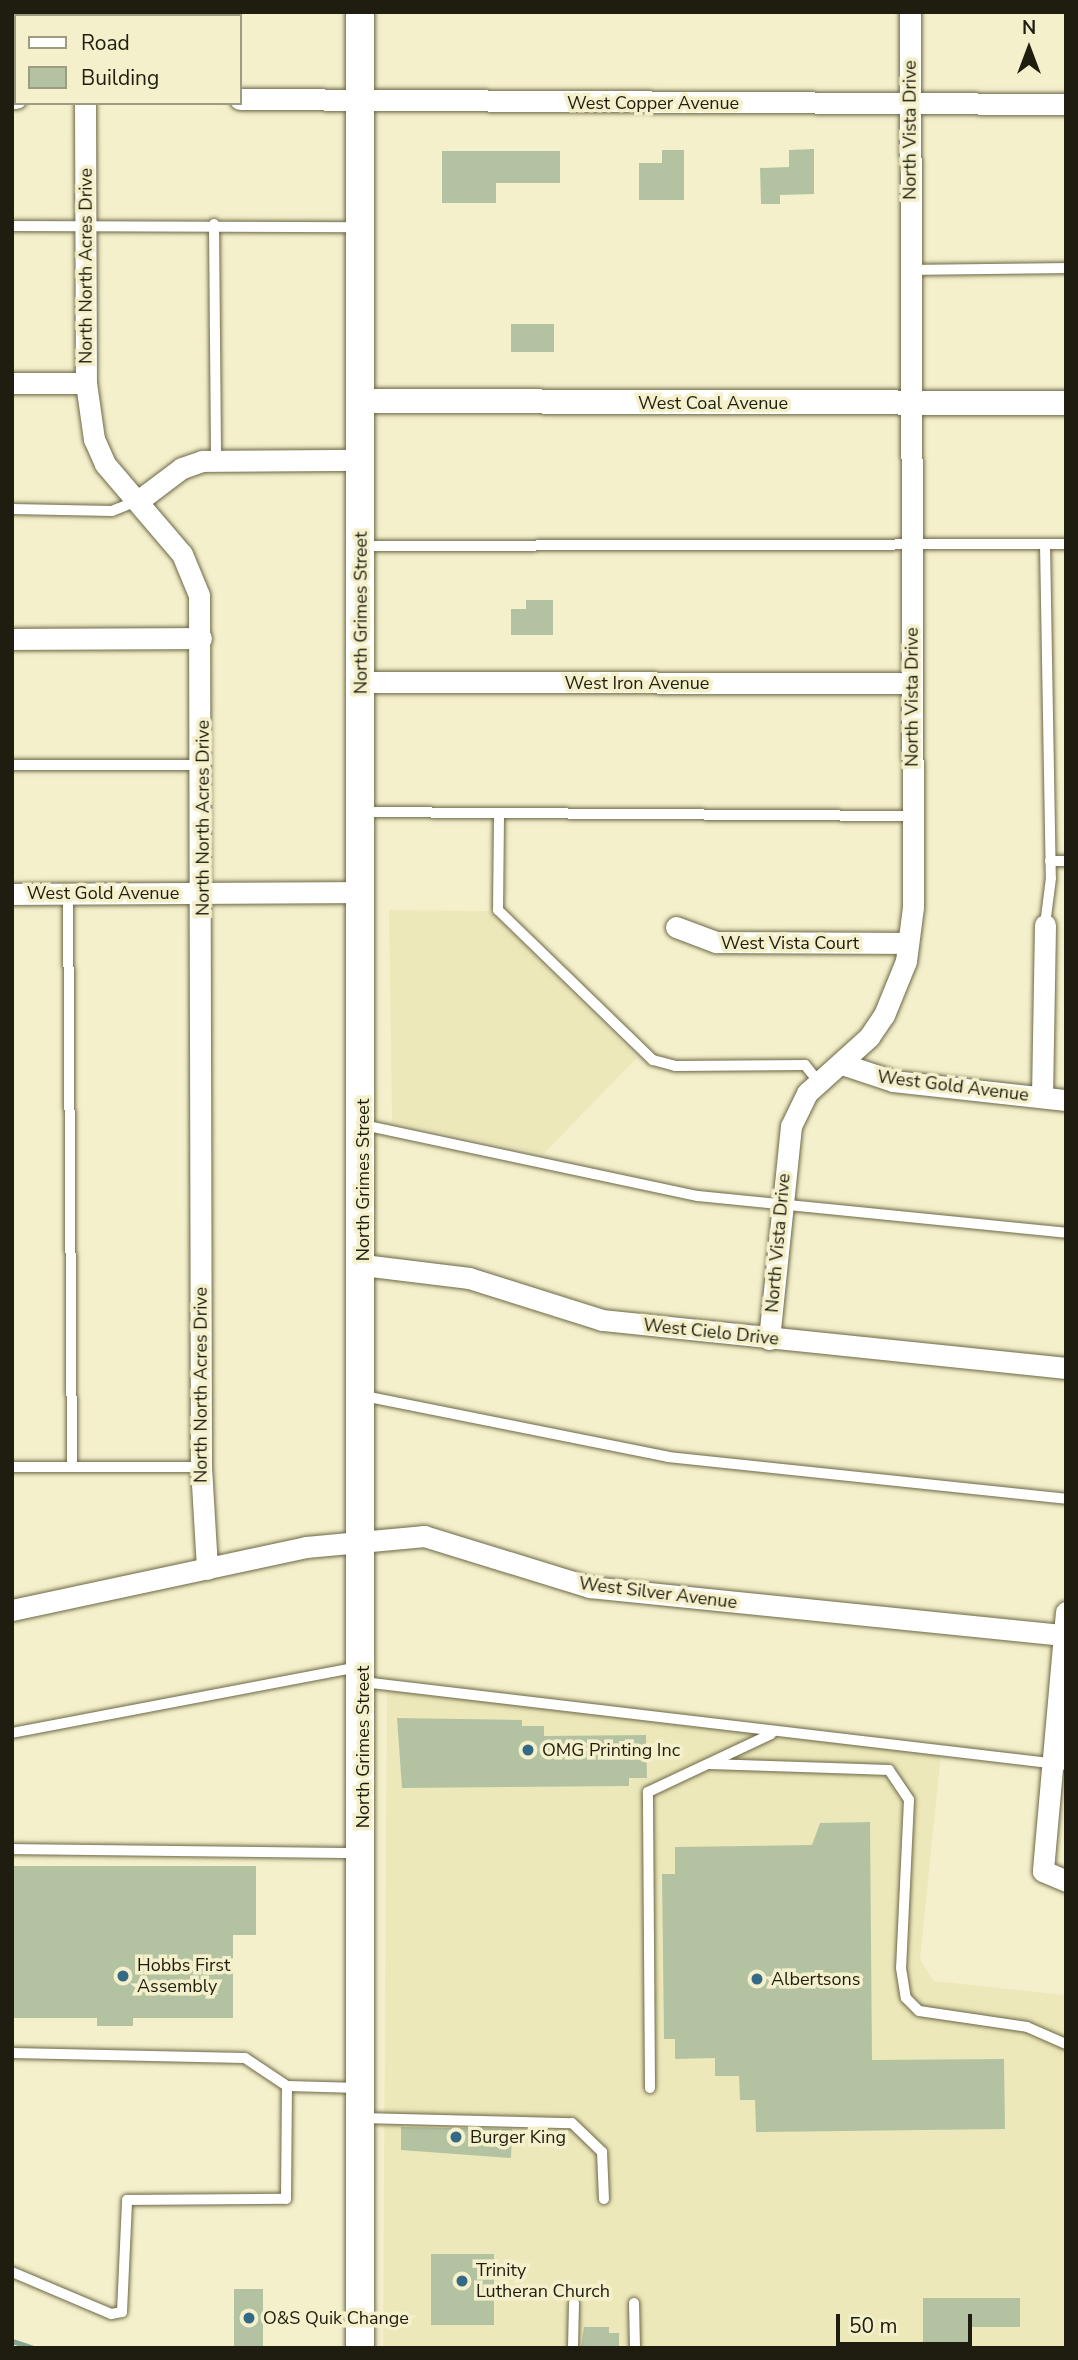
<!DOCTYPE html>
<style>
body{margin:0}
#map{position:relative;width:1078px;height:2360px;overflow:hidden;background:#f4f0cb;font-family:"Nunito Sans",sans-serif}
div>[style]{position:absolute}
.built>*{inset:0;background:#ede8ba}
.stream>*{height:5px;margin:-2.5px;padding:0 2.5px;transform-origin:2.5px;border-radius:2.5px;background:#85a68f}
.building>*{inset:0;background:#b3c3a2;transform-origin:0 0}
.roads{filter:drop-shadow(0 0 2px #6c6846) drop-shadow(0 0 2px #6c6846)}
.service>*{height:10px;margin:-5px;padding:0 5px;transform-origin:5px;border-radius:5px;background:#fff}
.minor>*{height:21px;margin:-10.5px;padding:0 10.5px;transform-origin:10.5px;border-radius:10.5px;background:#fff}
.tertiary>*{height:24px;margin:-12px;padding:0 12px;transform-origin:12px;border-radius:12px;background:#fff}
.secondary>*{height:28px;margin:-14px;padding:0 14px;transform-origin:14px;border-radius:14px;background:#fff}
.dots>*{width:19px;height:19px;translate:-50% -50%;box-sizing:border-box;border:4px solid #f4f0cb;border-radius:50%}
span{translate:-50% -50%;white-space:nowrap;text-align:center;line-height:1.15;-webkit-text-stroke:7px #f4f0cb;paint-order:stroke}
.street-label{font-size:18px;color:#1e1d0f}
.poi-label{font-size:18px;color:#1e1d0f}
.left{translate:0 -50%;text-align:left}
.frame{position:absolute;inset:0;border:14px solid #1e1d0f;pointer-events:none}
.legend{position:absolute;left:14px;top:14px;width:228px;height:91px;box-sizing:border-box;background:#f4f0cb;border:2px solid #9e9c80;margin:0;padding:9px 12px;list-style:none;font-size:21px;color:#1e1d0f}
.legend li{display:flex;align-items:center;gap:14px;height:35px}
.legend b{width:35px;border:2px solid #9e9c80}
.north{position:absolute;left:994px;top:14px;width:70px;height:70px;-webkit-text-stroke:5px #f4f0cb;paint-order:stroke;rotate:0deg;font-size:19px;font-weight:700;line-height:28px;text-align:center;color:#1e1d0f}
.north::after{content:'';display:block;margin:auto;width:24px;height:32px;background:#1e1d0f;clip-path:polygon(50% 0,100% 100%,50% 72%,0 100%)}
.scale{position:absolute;left:836px;top:2314px;width:136px;height:32px;box-sizing:border-box;border:4px solid #1e1d0f;border-top:0;padding-left:9px;font-size:21px;line-height:24px;white-space:nowrap;color:#1e1d0f;-webkit-text-stroke:5px #f4f0cb;paint-order:stroke}
</style>
<div id="map">
<div class="built">
<div style="clip-path:polygon(389px 910px,490px 911px,637px 1058px,543px 1154px,392px 1122px)"></div>
<div style="clip-path:polygon(387px 1685px,941px 1753px,920px 1960px,934px 1981px,1066px 1995px,1066px 2348px,383px 2348px)"></div>
</div>
<div class="stream">
<div style="left:12px;top:2341px;width:22px;rotate:18deg"></div>
</div>
<div class="building">
<div style="clip-path:polygon(814px 149px,814px 194px,780px 195px,780px 204px,761px 204px,760px 168px,789px 167px,789px 150px)"></div>
<div style="clip-path:polygon(662px 150px,684px 150px,684px 200px,639px 200px,639px 163px,662px 163px)"></div>
<div style="clip-path:polygon(442px 151px,560px 151px,560px 183px,496px 183px,496px 203px,442px 203px)"></div>
<div style="left:511px;top:324px;width:43px;height:28px"></div>
<div style="clip-path:polygon(526px 600px,553px 600px,553px 635px,511px 635px,511px 609px,526px 609px)"></div>
<div style="clip-path:polygon(397px 1718px,522px 1720px,522px 1726px,544px 1726px,544px 1736px,646px 1735px,647px 1778px,629px 1778px,629px 1786px,402px 1788px)"></div>
<div style="clip-path:polygon(870px 1822px,872px 2060px,1004px 2059px,1005px 2129px,756px 2132px,755px 2100px,740px 2100px,739px 2076px,715px 2076px,715px 2058px,675px 2059px,675px 2039px,664px 2039px,662px 1874px,675px 1874px,675px 1847px,812px 1845px,820px 1823px)"></div>
<div style="clip-path:polygon(12px 1866px,256px 1866px,256px 1935px,233px 1935px,233px 2018px,133px 2018px,133px 2026px,97px 2026px,97px 2018px,12px 2018px)"></div>
<div style="clip-path:polygon(401px 2127px,512px 2129px,511px 2158px,401px 2150px)"></div>
<div style="left:431px;top:2254px;width:63px;height:71px"></div>
<div style="left:234px;top:2289px;width:29px;height:59px"></div>
<div style="clip-path:polygon(923px 2298px,1020px 2298px,1020px 2327px,971px 2327px,971px 2348px,923px 2348px)"></div>
<div style="clip-path:polygon(584px 2327px,609px 2327px,609px 2333px,619px 2333px,619px 2348px,581px 2348px)"></div>
</div>
<div class="roads">
<div class="service">
<div style="left:214px;top:224px;width:237px;rotate:89.5deg"></div>
<div style="left:12px;top:226px;width:347px;rotate:0.2deg"></div>
<div style="left:910px;top:270px;width:156px;rotate:-0.7deg"></div>
<div style="left:12px;top:509px;width:100px;rotate:1.1deg"></div>
<div style="left:112px;top:511px;width:27px;rotate:-22deg"></div>
<div style="left:1045px;top:544px;width:334px;rotate:89deg"></div>
<div style="left:1051px;top:878px;width:47px;rotate:97.3deg"></div>
<div style="left:361px;top:546px;width:705px;rotate:-0.16deg"></div>
<div style="left:12px;top:765px;width:190px"></div>
<div style="left:362px;top:812px;width:551px;rotate:0.42deg"></div>
<div style="left:499px;top:816px;width:94px;rotate:90.6deg"></div>
<div style="left:498px;top:910px;width:216px;rotate:44.1deg"></div>
<div style="left:653px;top:1060px;width:23px;rotate:15deg"></div>
<div style="left:675px;top:1066px;width:130px;rotate:-0.4deg"></div>
<div style="left:805px;top:1065px;width:21px;rotate:51deg"></div>
<div style="left:1050px;top:861px;width:16px"></div>
<div style="left:68px;top:893px;width:574px;rotate:89.6deg"></div>
<div style="left:363px;top:1125px;width:342px;rotate:12deg"></div>
<div style="left:698px;top:1196px;width:370px;rotate:5.7deg"></div>
<div style="left:364px;top:1396px;width:310px;rotate:11.3deg"></div>
<div style="left:668px;top:1457px;width:400px;rotate:6deg"></div>
<div style="left:12px;top:1467px;width:189px"></div>
<div style="left:363px;top:1682px;width:708px;rotate:6.73deg"></div>
<div style="left:12px;top:1733px;width:351px;rotate:-10.8deg"></div>
<div style="left:709px;top:1764px;width:180px;rotate:1.9deg"></div>
<div style="left:889px;top:1770px;width:36px;rotate:56deg"></div>
<div style="left:909px;top:1800px;width:168px;rotate:92.7deg"></div>
<div style="left:901px;top:1968px;width:30px;rotate:81deg"></div>
<div style="left:906px;top:1998px;width:18px;rotate:45deg"></div>
<div style="left:919px;top:2011px;width:109px;rotate:8.4deg"></div>
<div style="left:1027px;top:2027px;width:43px;rotate:23.6deg"></div>
<div style="left:12px;top:1849px;width:348px;rotate:0.7deg"></div>
<div style="left:12px;top:2053px;width:233px;rotate:1.2deg"></div>
<div style="left:245px;top:2058px;width:50px;rotate:33.7deg"></div>
<div style="left:650px;top:2088px;width:296px;rotate:-90.4deg"></div>
<div style="left:648px;top:1792px;width:136px;rotate:-25.2deg"></div>
<div style="left:361px;top:2118px;width:211px;rotate:1.4deg"></div>
<div style="left:572px;top:2123px;width:42px;rotate:44deg"></div>
<div style="left:602px;top:2152px;width:47px;rotate:87.6deg"></div>
<div style="left:12px;top:2272px;width:108px;rotate:23deg"></div>
<div style="left:111px;top:2314px;width:11px;rotate:-10deg"></div>
<div style="left:122px;top:2312px;width:112px;rotate:-87.4deg"></div>
<div style="left:127px;top:2200px;width:159px;rotate:-0.4deg"></div>
<div style="left:286px;top:2199px;width:113px;rotate:-89.5deg"></div>
<div style="left:287px;top:2086px;width:72px;rotate:1.6deg"></div>
<div style="left:634px;top:2303px;width:45px;rotate:88.7deg"></div>
<div style="left:573px;top:2348px;width:45px;rotate:-88.7deg"></div>
</div>
<div class="minor">
<div style="left:86px;top:16px;width:4px;rotate:-90deg"></div>
<div style="left:12px;top:98px;width:4px"></div>
<div style="left:240px;top:99px;width:826px;rotate:0.35deg"></div>
<div style="left:85px;top:103px;width:280px;rotate:89.8deg"></div>
<div style="left:86px;top:383px;width:57px;rotate:81.9deg"></div>
<div style="left:94px;top:439px;width:27px;rotate:66deg"></div>
<div style="left:105px;top:464px;width:118px;rotate:49.5deg"></div>
<div style="left:182px;top:554px;width:44px;rotate:67.5deg"></div>
<div style="left:199px;top:595px;width:872px;rotate:89.87deg"></div>
<div style="left:201px;top:1467px;width:102px;rotate:86.6deg"></div>
<div style="left:12px;top:383px;width:74px"></div>
<div style="left:138px;top:501px;width:55px;rotate:-36.9deg"></div>
<div style="left:182px;top:468px;width:21px;rotate:-19deg"></div>
<div style="left:202px;top:461px;width:159px;rotate:-0.4deg"></div>
<div style="left:12px;top:639px;width:189px;rotate:-0.3deg"></div>
<div style="left:362px;top:682px;width:549px;rotate:0.1deg"></div>
<div style="left:12px;top:894px;width:350px;rotate:-0.3deg"></div>
<div style="left:676px;top:927px;width:43px;rotate:20.6deg"></div>
<div style="left:716px;top:942px;width:192px;rotate:0.3deg"></div>
<div style="left:842px;top:1064px;width:54px;rotate:18.4deg"></div>
<div style="left:893px;top:1081px;width:174px;rotate:6.3deg"></div>
<div style="left:1042px;top:1097px;width:172px;rotate:-89deg"></div>
<div style="left:363px;top:1265px;width:107px;rotate:7deg"></div>
<div style="left:469px;top:1278px;width:139px;rotate:17.5deg"></div>
<div style="left:602px;top:1320px;width:466px;rotate:5.9deg"></div>
<div style="left:769px;top:1339px;width:214px;rotate:-84.1deg"></div>
<div style="left:791px;top:1126px;width:37px;rotate:-64deg"></div>
<div style="left:807px;top:1093px;width:84px;rotate:-42.1deg"></div>
<div style="left:869px;top:1037px;width:27px;rotate:-56deg"></div>
<div style="left:884px;top:1015px;width:58px;rotate:-67.8deg"></div>
<div style="left:906px;top:961px;width:54px;rotate:-82.6deg"></div>
<div style="left:913px;top:907px;width:895px;rotate:-90.19deg"></div>
<div style="left:12px;top:1610px;width:301px;rotate:-12.1deg"></div>
<div style="left:306px;top:1547px;width:119px;rotate:-5.3deg"></div>
<div style="left:424px;top:1536px;width:174px;rotate:17.1deg"></div>
<div style="left:590px;top:1587px;width:478px;rotate:5.8deg"></div>
<div style="left:1066px;top:1612px;width:260px;rotate:95.1deg"></div>
<div style="left:1043px;top:1871px;width:25px;rotate:23deg"></div>
</div>
<div class="tertiary">
<div style="left:360px;top:401px;width:706px;rotate:0.16deg"></div>
</div>
<div class="secondary">
<div style="left:360px;top:2348px;width:2336px;rotate:-90deg"></div>
</div>
</div>
<div class="dots">
<div style="left:528px;top:1750px;background:#346a85"></div>
<div style="left:123px;top:1976px;background:#346a85"></div>
<div style="left:757px;top:1979px;background:#346a85"></div>
<div style="left:456px;top:2137px;background:#346a85"></div>
<div style="left:462px;top:2281px;background:#346a85"></div>
<div style="left:249px;top:2318px;background:#346a85"></div>
</div>
<div class="street-label">
<span style="left:653px;top:103px">West Copper Avenue</span>
<span style="left:910px;top:130px;rotate:-90deg">North Vista Drive</span>
<span style="left:86px;top:266px;rotate:-90deg">North North Acres Drive</span>
<span style="left:713px;top:403px">West Coal Avenue</span>
<span style="left:361px;top:613px;rotate:-90deg">North Grimes Street</span>
<span style="left:637px;top:683px">West Iron Avenue</span>
<span style="left:912px;top:697px;rotate:-90deg">North Vista Drive</span>
<span style="left:203px;top:818px;rotate:-90deg">North North Acres Drive</span>
<span style="left:103px;top:893px">West Gold Avenue</span>
<span style="left:790px;top:943px">West Vista Court</span>
<span style="left:953px;top:1086px;rotate:7deg">West Gold Avenue</span>
<span style="left:363px;top:1180px;rotate:-90deg">North Grimes Street</span>
<span style="left:778px;top:1243px;rotate:-85deg">North Vista Drive</span>
<span style="left:711px;top:1332px;rotate:6deg">West Cielo Drive</span>
<span style="left:201px;top:1385px;rotate:-90deg">North North Acres Drive</span>
<span style="left:658px;top:1593px;rotate:7deg">West Silver Avenue</span>
<span style="left:363px;top:1747px;rotate:-90deg">North Grimes Street</span>
</div>
<div class="poi-label">
<span class="left" style="left:542px;top:1750px">OMG Printing Inc</span>
<span class="left" style="left:137px;top:1976px">Hobbs First<br>Assembly</span>
<span class="left" style="left:771px;top:1979px">Albertsons</span>
<span class="left" style="left:470px;top:2137px">Burger King</span>
<span class="left" style="left:476px;top:2281px">Trinity<br>Lutheran Church</span>
<span class="left" style="left:263px;top:2318px">O&amp;S Quik Change</span>
</div>
<div class="frame"></div>
<ul class="legend">
<li><b style="height:9px;background:#fff"></b>Road</li>
<li><b style="height:19px;background:#b3c3a2"></b>Building</li>
</ul>
<div class="north">N</div>
<div class="scale">50 m</div>
</div>
